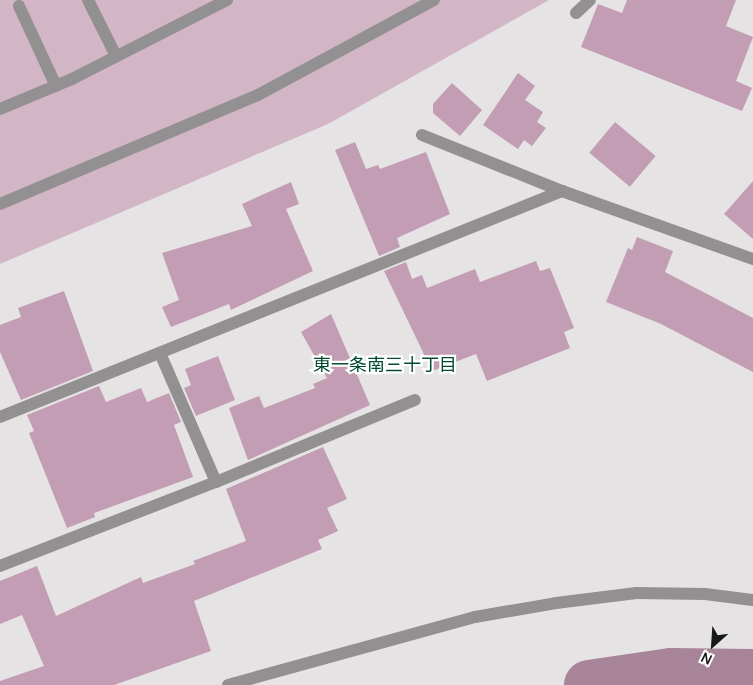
<!DOCTYPE html>
<meta charset="utf-8">
<style>
body{margin:0}
#map{position:relative;width:753px;height:685px;overflow:hidden;background:#e6e3e5;font-family:Manrope,"Noto Sans JP",sans-serif}
div>[style]{position:absolute}
.green>*{inset:0;background:#d2b6c6}
.river>*{height:50px;margin:-25px;padding:0 25px;transform-origin:25px;border-radius:25px;background:#a88499}
.building>*{inset:0;background:#c29db3;transform-origin:0 0}
.service>*{height:12px;margin:-6px;padding:0 6px;transform-origin:6px;border-radius:6px;background:#929091}
.minor>*{height:12px;margin:-6px;padding:0 6px;transform-origin:6px;border-radius:6px;background:#929091}
span{translate:-50% -50%;white-space:nowrap;text-align:center;line-height:1.15;-webkit-text-stroke:4.5px #fff;paint-order:stroke}
.neighbourhood-label{font-size:18px;color:#004b32}
.north{position:absolute;left:688px;top:620px;width:50px;height:50px;-webkit-text-stroke:4px #fff;paint-order:stroke;rotate:206deg;font-size:14px;font-weight:700;line-height:20px;text-align:center;color:#191819}
.north::after{content:'';display:block;margin:auto;width:18px;height:22px;background:#191819;clip-path:polygon(50% 0,100% 100%,50% 72%,0 100%)}
</style>
<div id="map">
<div class="green">
<div style="clip-path:polygon(0 0,549px 0,328px 124px,0 264px)"></div>
</div>
<div class="river">
<div style="left:589px;top:685px;width:83px;rotate:-8.3deg"></div>
<div style="left:671px;top:673px;width:82px;rotate:0.7deg"></div>
</div>
<div class="building">
<div style="clip-path:polygon(627px 0,736px 0,726px 26px,753px 37px,736px 81px,752px 88px,742px 111px,581px 47px,598px 4px,622px 13px)"></div>
<div style="clip-path:polygon(518px 73px,535px 86px,525px 100px,543px 112px,537px 122px,546px 128px,532px 146px,524px 140px,518px 149px,483px 125px)"></div>
<div style="clip-path:polygon(452px 83px,482px 110px,460px 136px,433px 113px,433px 104px)"></div>
<div style="left:615px;top:122px;width:53px;height:40px;rotate:40deg"></div>
<div style="clip-path:polygon(355px 142px,366px 169px,378px 165px,380px 169px,426px 152px,450px 214px,397px 238px,400px 247px,379px 256px,335px 150px)"></div>
<div style="clip-path:polygon(753px 181px,753px 239px,724px 214px)"></div>
<div style="clip-path:polygon(291px 182px,299px 204px,286px 209px,313px 271px,231px 310px,229px 304px,171px 327px,162px 307px,179px 300px,162px 253px,252px 226px,242px 204px)"></div>
<div style="clip-path:polygon(637px 237px,673px 251px,665px 272px,753px 318px,753px 372px,661px 324px,606px 302px,628px 248px,632px 250px)"></div>
<div style="clip-path:polygon(536px 261px,540px 271px,550px 268px,574px 328px,564px 332px,570px 348px,487px 381px,476px 354px,432px 371px,384px 271px,406px 262px,412px 279px,422px 275px,427px 288px,475px 269px,480px 282px)"></div>
<div style="clip-path:polygon(64px 291px,93px 371px,21px 400px,0 352px,0 325px,21px 317px,18px 308px)"></div>
<div style="clip-path:polygon(331px 314px,370px 405px,248px 460px,229px 408px,259px 396px,264px 408px,315px 388px,313px 384px,327px 378px,301px 332px)"></div>
<div style="clip-path:polygon(218px 356px,235px 400px,196px 416px,184px 388px,191px 385px,185px 369px)"></div>
<div style="clip-path:polygon(99px 386px,106px 402px,141px 388px,147px 402px,169px 393px,181px 422px,174px 425px,193px 477px,94px 513px,95px 517px,67px 528px,29px 433px,34px 431px,27px 415px)"></div>
<div style="clip-path:polygon(323px 447px,347px 499px,327px 508px,338px 531px,318px 540px,322px 549px,194px 601px,211px 651px,114px 685px,0 685px,0 681px,44px 666px,22px 615px,0 624px,0 581px,37px 566px,56px 616px,141px 577px,143px 583px,195px 564px,193px 561px,246px 541px,226px 489px)"></div>
</div>
<div class="service">
<div style="left:88px;top:0;width:63px;rotate:63.4deg"></div>
<div style="left:19px;top:6px;width:88px;rotate:65.2deg"></div>
<div style="left:576px;top:13px;width:19px;rotate:-43deg"></div>
<div style="left:0;top:109px;width:78px;rotate:-22.6deg"></div>
<div style="left:72px;top:79px;width:174px;rotate:-27deg"></div>
<div style="left:422px;top:135px;width:151px;rotate:21.8deg"></div>
<div style="left:216px;top:482px;width:215px;rotate:-22.4deg"></div>
</div>
<div class="minor">
<div style="left:0;top:204px;width:280px;rotate:-22.9deg"></div>
<div style="left:258px;top:95px;width:200px;rotate:-28.4deg"></div>
<div style="left:0;top:417px;width:606px;rotate:-21.91deg"></div>
<div style="left:562px;top:191px;width:203px;rotate:19.6deg"></div>
<div style="left:0;top:566px;width:232px;rotate:-21.3deg"></div>
<div style="left:216px;top:482px;width:141px;rotate:-113.5deg"></div>
<div style="left:228px;top:685px;width:256px;rotate:-15.4deg"></div>
<div style="left:475px;top:617px;width:82px;rotate:-9.8deg"></div>
<div style="left:556px;top:603px;width:81px;rotate:-7.1deg"></div>
<div style="left:636px;top:593px;width:69px;rotate:0.8deg"></div>
<div style="left:705px;top:594px;width:48px;rotate:7.1deg"></div>
</div>
<div class="neighbourhood-label">
<span style="left:385px;top:364px">東一条南三十丁目</span>
</div>
<div class="north">N</div>
</div>
